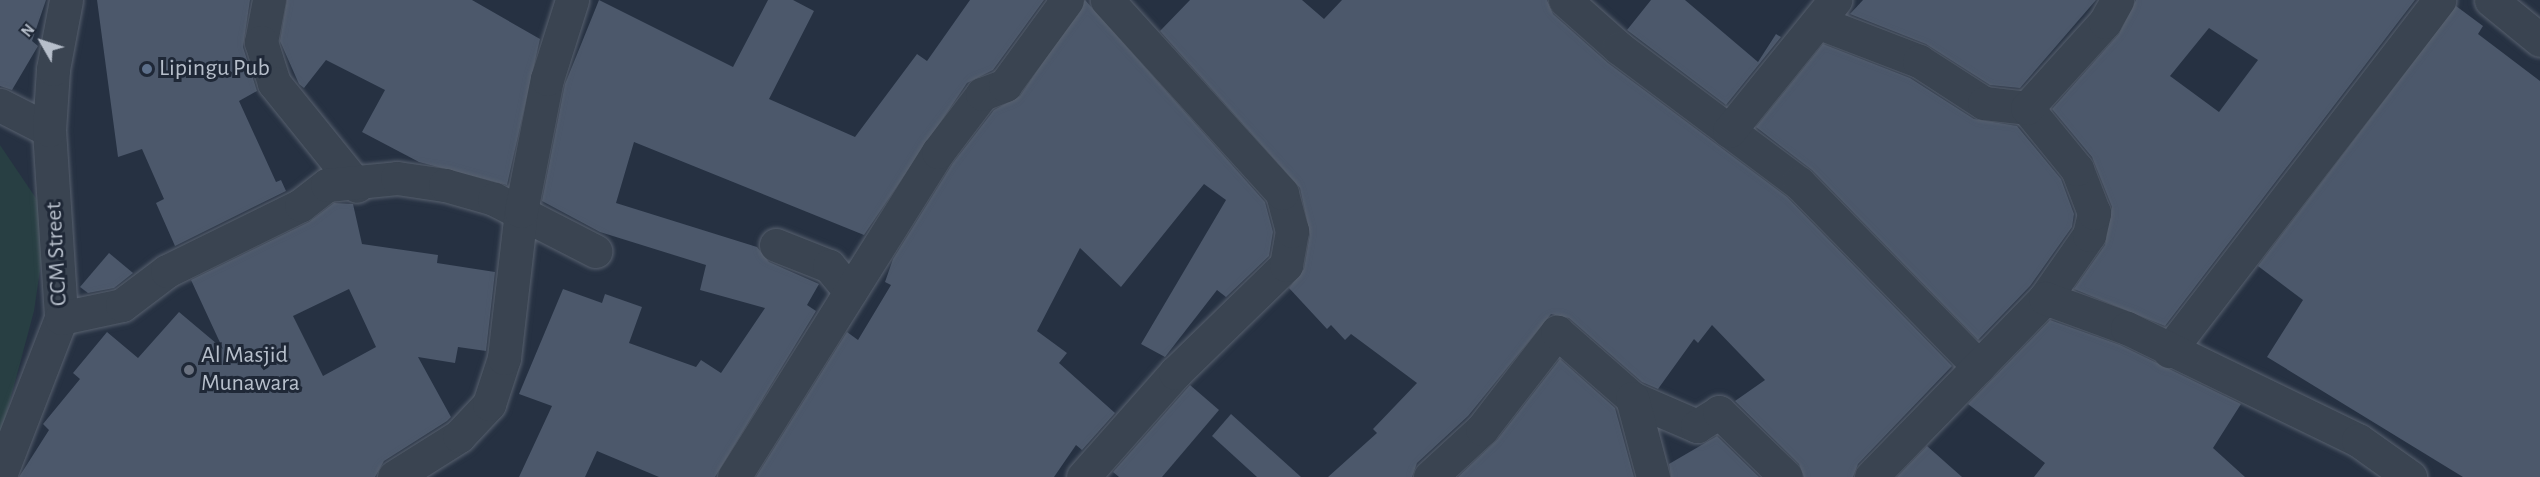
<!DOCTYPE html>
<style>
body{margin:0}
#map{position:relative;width:2540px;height:477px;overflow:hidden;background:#263142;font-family:"Alegreya Sans",sans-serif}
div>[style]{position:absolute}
.green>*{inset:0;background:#283f43}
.building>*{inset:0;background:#4c586b}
.roads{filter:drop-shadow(0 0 2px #58616f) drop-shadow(0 0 2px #58616f)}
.street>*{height:33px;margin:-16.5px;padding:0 16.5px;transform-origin:16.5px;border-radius:16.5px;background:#3a4451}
.dots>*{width:16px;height:16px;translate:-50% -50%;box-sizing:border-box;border:3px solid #1f2837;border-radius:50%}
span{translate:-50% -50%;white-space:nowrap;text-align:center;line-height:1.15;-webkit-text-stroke:6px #1f2837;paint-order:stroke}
.poi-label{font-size:24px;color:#b7bfcb}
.left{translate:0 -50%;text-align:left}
.street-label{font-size:24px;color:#b7bfcb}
.north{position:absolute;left:12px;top:12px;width:60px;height:60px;-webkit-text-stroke:4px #1f2837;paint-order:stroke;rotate:309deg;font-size:16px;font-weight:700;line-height:24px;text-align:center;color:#b7bfcb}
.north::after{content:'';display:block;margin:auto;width:21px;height:27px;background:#b7bfcb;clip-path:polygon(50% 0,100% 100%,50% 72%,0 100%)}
</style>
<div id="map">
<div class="green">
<div style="clip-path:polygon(0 145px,48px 216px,34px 311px,0 438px)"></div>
</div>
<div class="building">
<div style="clip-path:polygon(0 0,46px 0,32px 41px,38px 46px,12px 90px,0 86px)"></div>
<div style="clip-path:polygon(97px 0,250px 0,243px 47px,257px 91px,239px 101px,276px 182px,281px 180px,286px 191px,175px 246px,156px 203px,164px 199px,142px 149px,118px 157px)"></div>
<div style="clip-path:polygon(287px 0,472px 0,540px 39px,507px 185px,419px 162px,362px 132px,385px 90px,326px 60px,304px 88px,299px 84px,280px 41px)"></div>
<div style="clip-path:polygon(599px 0,733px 67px,768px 0,793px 0,814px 11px,769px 99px,855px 137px,917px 54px,927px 61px,970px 0,1044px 0,993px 70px,967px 83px,864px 235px,634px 142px,616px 203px,757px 247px,769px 262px,819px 284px,807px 305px,816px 311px,715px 477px,659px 477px,597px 451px,585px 477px,519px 477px,552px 406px,519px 394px,563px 289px,602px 303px,605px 294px,642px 307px,629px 343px,696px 367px,701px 360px,721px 373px,765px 308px,700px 290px,706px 265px,600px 232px,542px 201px,565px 84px)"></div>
<div style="clip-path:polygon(1085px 0,1265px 202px,1273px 232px,1269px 256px,1226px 297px,1217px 290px,1165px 357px,1141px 344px,1226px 200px,1204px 184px,1121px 287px,1080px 248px,1037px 331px,1067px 353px,1059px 363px,1115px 413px,1082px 450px,1076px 445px,1054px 477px,756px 477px,847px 332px,858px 340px,891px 285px,885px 282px,893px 259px,953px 163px,994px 110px,1020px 96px)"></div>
<div style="clip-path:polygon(1190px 0,1302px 0,1324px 19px,1342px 0,1547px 0,1553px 14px,1608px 63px,1787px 197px,1952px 366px,1858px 464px,1853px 477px,1804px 477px,1799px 464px,1735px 401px,1765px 380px,1712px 325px,1698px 343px,1694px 339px,1658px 389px,1642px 382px,1569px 318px,1551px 314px,1468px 416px,1417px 463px,1412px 477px,1328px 477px,1377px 433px,1373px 429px,1417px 383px,1351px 334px,1345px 340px,1331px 325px,1327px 329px,1289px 288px,1304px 269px,1310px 234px,1300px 188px,1160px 31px)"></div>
<div style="clip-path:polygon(1651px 0,1685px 0,1758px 62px,1776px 34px,1781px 37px,1726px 105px,1627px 30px)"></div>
<div style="clip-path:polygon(1863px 0,2096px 0,2020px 88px,1990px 85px,1926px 44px,1850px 14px)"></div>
<div style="clip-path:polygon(evenodd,2136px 0,2415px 0,2165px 326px,2074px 289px,2105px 245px,2112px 207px,2092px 157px,2052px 109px,2119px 34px,2136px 0,2209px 28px,2258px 60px,2219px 112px,2170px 76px,2209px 28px)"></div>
<div style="clip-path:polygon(2456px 6px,2483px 26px,2478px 34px,2540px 81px,2540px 477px,2463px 477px,2267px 357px,2303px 300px,2258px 266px)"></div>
<div style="clip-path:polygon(1823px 44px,1910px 78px,1974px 119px,2017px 126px,2061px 179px,2074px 214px,2072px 227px,2030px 286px,1978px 340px,1812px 170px,1756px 127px)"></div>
<div style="clip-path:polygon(evenodd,334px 203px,353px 204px,362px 244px,438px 255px,437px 263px,495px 272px,486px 351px,458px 347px,455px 363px,418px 357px,451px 417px,447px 421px,384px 461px,375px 477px,19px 477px,49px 430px,43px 424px,80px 379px,73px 373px,107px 332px,138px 358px,179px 312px,223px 349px,191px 280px,309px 222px,334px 203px,349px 289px,376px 347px,323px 376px,293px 316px,349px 289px)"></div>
<div style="clip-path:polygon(109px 253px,133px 273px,114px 288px,88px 293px,80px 287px)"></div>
<div style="clip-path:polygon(2050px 320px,2120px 345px,2241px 404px,2213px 448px,2245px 477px,2034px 477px,2045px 463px,1968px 404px)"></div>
<div style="clip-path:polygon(1560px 359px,1615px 408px,1634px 477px,1458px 477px,1497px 440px)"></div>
<div style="clip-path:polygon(1190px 385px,1219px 410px,1162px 477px,1119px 477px,1113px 472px)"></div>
<div style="clip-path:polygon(1231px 414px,1301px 477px,1257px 477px,1212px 436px)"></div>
<div style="clip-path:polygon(1717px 436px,1759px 477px,1671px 477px,1669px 464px)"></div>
<div style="clip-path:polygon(1927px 446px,1962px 477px,1897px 477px)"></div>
</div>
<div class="roads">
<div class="street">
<div style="left:269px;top:0;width:43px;rotate:100.8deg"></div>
<div style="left:261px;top:42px;width:43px;rotate:72.4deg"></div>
<div style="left:274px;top:83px;width:132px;rotate:51.1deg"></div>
<div style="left:1565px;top:0;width:72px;rotate:41.6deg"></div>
<div style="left:1619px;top:48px;width:225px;rotate:36.9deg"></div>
<div style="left:1799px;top:183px;width:257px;rotate:45.6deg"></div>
<div style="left:2491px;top:0;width:63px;rotate:39.2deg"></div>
<div style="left:1820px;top:23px;width:106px;rotate:21deg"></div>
<div style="left:1919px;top:61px;width:77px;rotate:32.9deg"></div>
<div style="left:1984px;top:103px;width:43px;rotate:6.6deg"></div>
<div style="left:0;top:105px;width:55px;rotate:27deg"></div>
<div style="left:49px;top:130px;width:188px;rotate:86.3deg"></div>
<div style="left:61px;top:318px;width:168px;rotate:111.2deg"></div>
<div style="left:49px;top:130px;width:61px;rotate:-86.2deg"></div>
<div style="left:53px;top:69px;width:70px;rotate:-79.3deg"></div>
<div style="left:1729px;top:131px;width:169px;rotate:-51deg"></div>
<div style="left:776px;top:245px;width:57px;rotate:21.6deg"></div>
<div style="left:829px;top:266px;width:33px;rotate:50deg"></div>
<div style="left:2045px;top:298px;width:77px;rotate:-55.1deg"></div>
<div style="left:2089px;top:235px;width:23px;rotate:-77deg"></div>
<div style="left:2094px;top:213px;width:47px;rotate:-111.1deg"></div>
<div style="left:2077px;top:169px;width:79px;rotate:-129.3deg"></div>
<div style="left:2027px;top:108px;width:116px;rotate:-47.8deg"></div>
<div style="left:2105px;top:22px;width:25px;rotate:-61deg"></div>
<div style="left:61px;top:318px;width:62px;rotate:-12deg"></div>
<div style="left:122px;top:305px;width:56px;rotate:-37.1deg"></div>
<div style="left:167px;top:271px;width:149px;rotate:-26.2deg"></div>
<div style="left:301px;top:205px;width:33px;rotate:-38deg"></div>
<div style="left:327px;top:185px;width:70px;rotate:-5.7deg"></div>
<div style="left:397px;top:178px;width:49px;rotate:8.3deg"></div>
<div style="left:445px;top:185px;width:51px;rotate:15.9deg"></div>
<div style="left:494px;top:199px;width:114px;rotate:27.2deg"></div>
<div style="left:2169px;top:351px;width:443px;rotate:-52.4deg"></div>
<div style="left:1632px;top:398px;width:71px;rotate:23.3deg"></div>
<div style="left:1697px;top:426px;width:26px;rotate:-32deg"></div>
<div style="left:1719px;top:412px;width:93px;rotate:44.1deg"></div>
<div style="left:394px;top:477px;width:77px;rotate:-32.2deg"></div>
<div style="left:459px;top:436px;width:44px;rotate:-46.8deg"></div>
<div style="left:489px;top:404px;width:48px;rotate:-71.9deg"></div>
<div style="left:504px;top:358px;width:148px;rotate:-83.4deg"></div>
<div style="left:521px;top:211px;width:135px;rotate:-78.9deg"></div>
<div style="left:547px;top:79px;width:83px;rotate:-72.4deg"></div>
<div style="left:734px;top:477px;width:384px;rotate:-57.9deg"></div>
<div style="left:938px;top:152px;width:73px;rotate:-52.8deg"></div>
<div style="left:982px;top:94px;width:25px;rotate:-21deg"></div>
<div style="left:1005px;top:85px;width:105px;rotate:-53.9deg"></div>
<div style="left:1083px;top:477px;width:139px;rotate:-48.5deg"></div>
<div style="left:1175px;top:373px;width:155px;rotate:-44.2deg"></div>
<div style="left:1286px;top:265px;width:35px;rotate:-80deg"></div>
<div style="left:1292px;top:231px;width:39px;rotate:-105deg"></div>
<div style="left:1282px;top:193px;width:261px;rotate:-132.2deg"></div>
<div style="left:1430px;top:477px;width:71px;rotate:-42.7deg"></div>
<div style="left:1482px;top:429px;width:123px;rotate:-52.3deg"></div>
<div style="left:1557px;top:332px;width:100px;rotate:41.3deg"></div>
<div style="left:1632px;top:398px;width:82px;rotate:75.1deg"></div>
<div style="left:1871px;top:477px;width:250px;rotate:-45.8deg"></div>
<div style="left:2045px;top:298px;width:87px;rotate:20.1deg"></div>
<div style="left:2127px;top:328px;width:257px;rotate:25.9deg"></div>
<div style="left:2358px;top:440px;width:64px;rotate:35.4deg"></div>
</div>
</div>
<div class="dots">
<div style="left:147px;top:69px;background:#5c6f8a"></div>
<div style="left:189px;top:370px;background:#6b7280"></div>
</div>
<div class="poi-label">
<span class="left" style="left:159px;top:69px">Lipingu Pub</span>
<span class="left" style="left:201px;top:370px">Al Masjid<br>Munawara</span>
</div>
<div class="street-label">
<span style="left:57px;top:254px;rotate:-93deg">CCM Street</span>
</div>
<div class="north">N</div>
</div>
